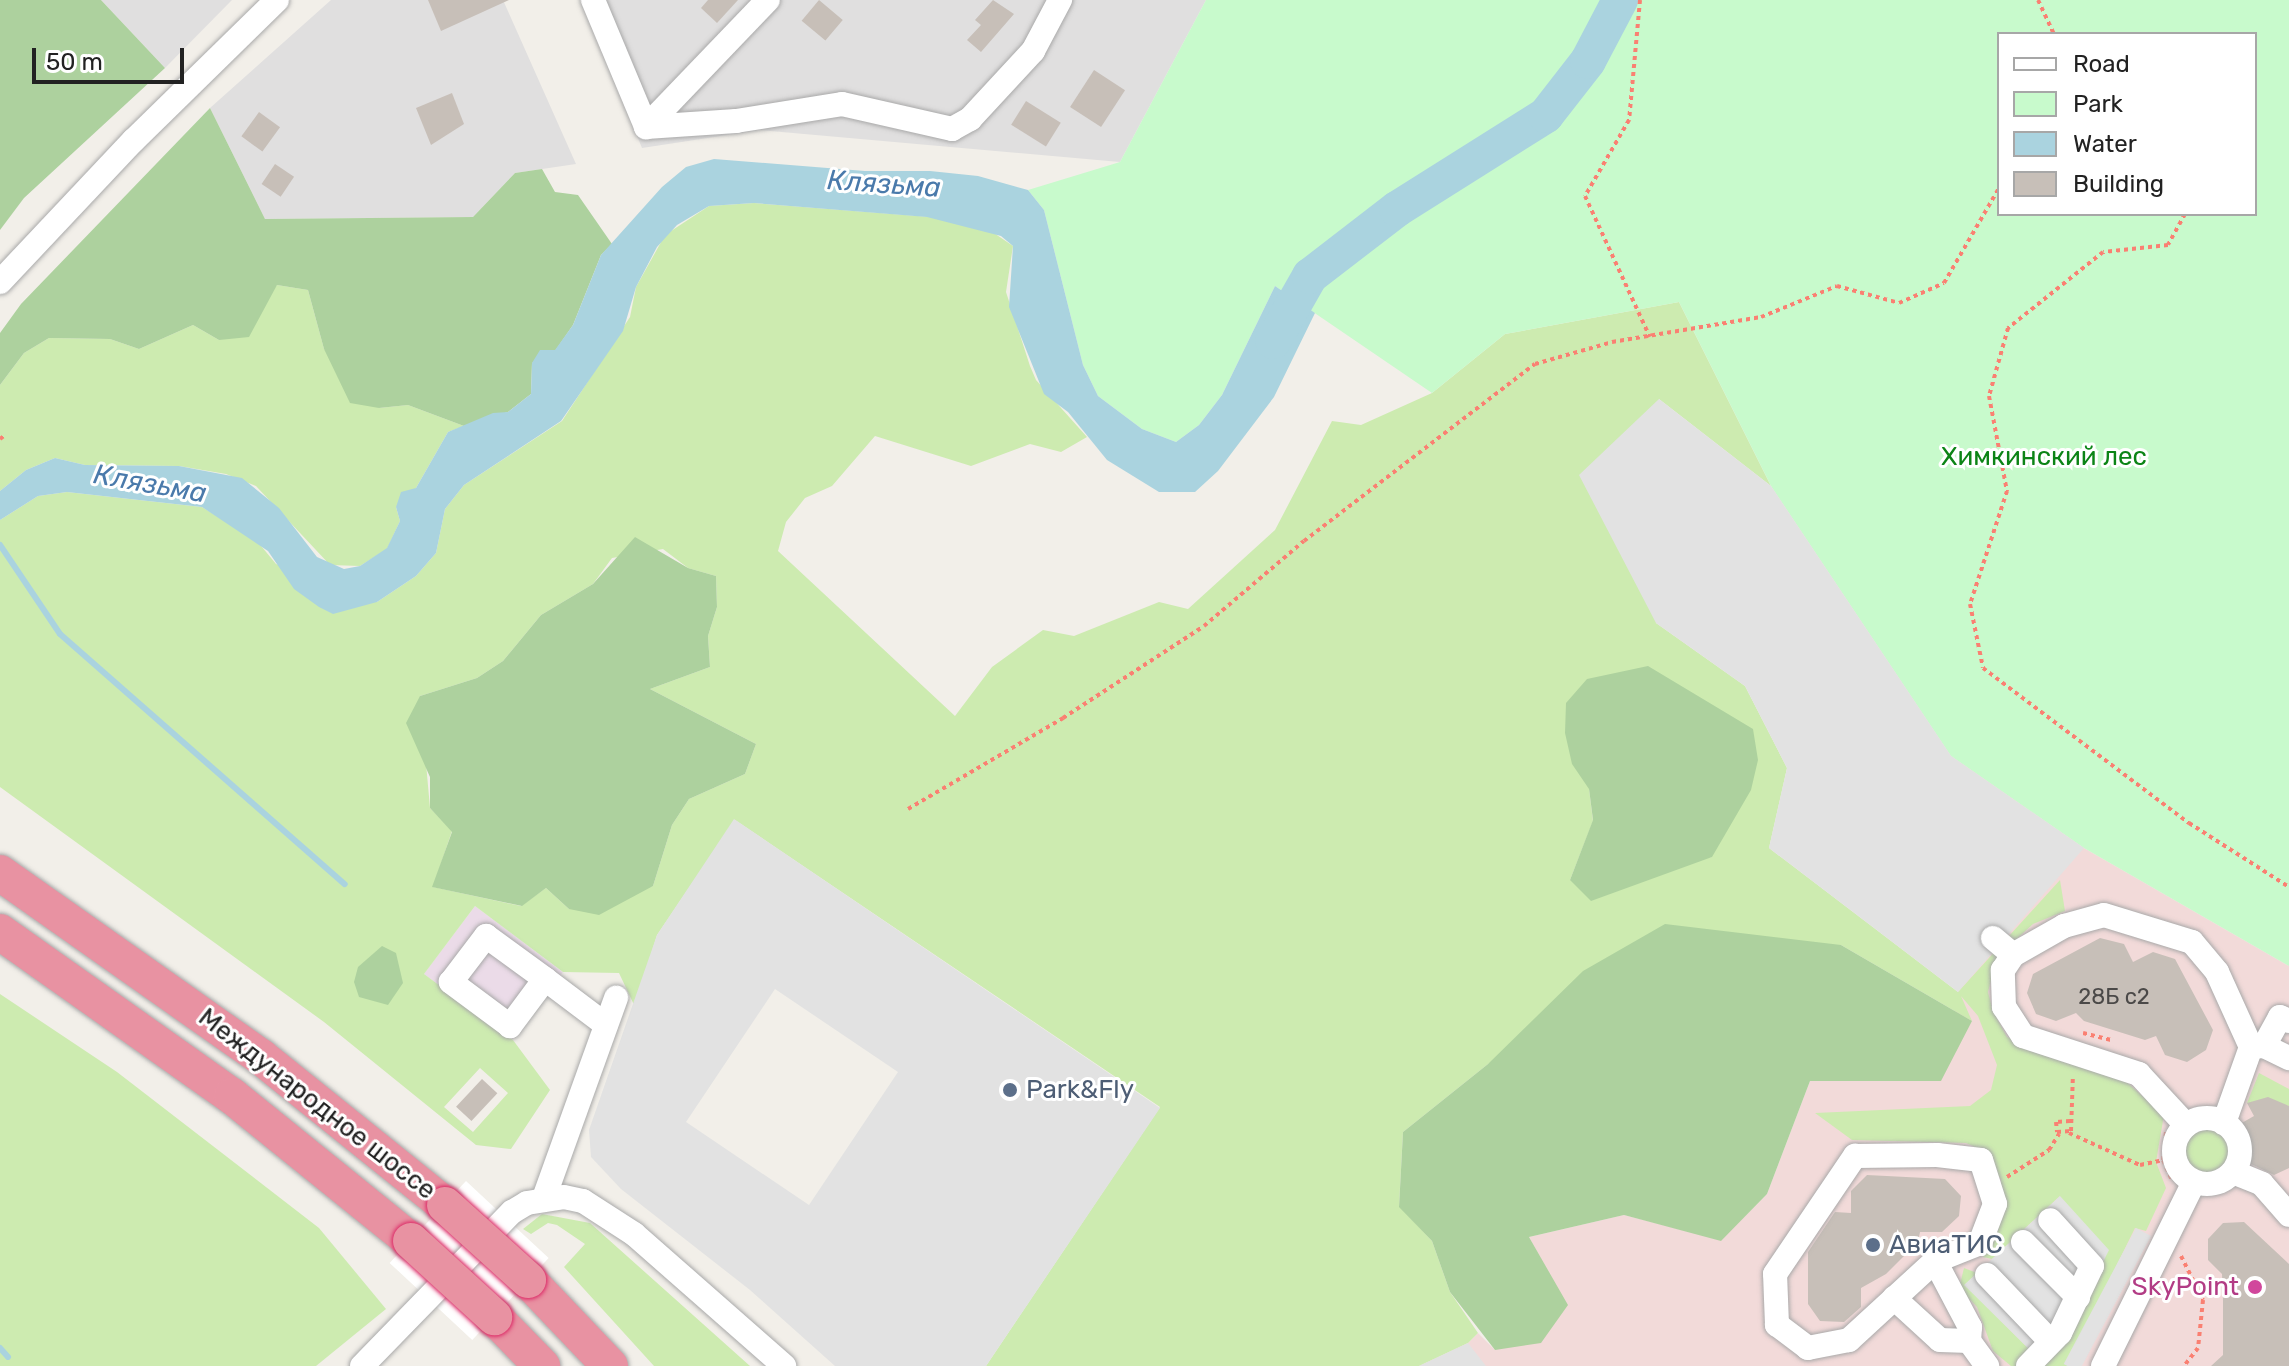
<!DOCTYPE html>
<meta charset="utf-8">
<style>
body{margin:0}
#map{position:relative;width:2289px;height:1366px;overflow:hidden;background:#f2efe9;font-family:Rubik,sans-serif}
div>[style]{position:absolute}
.residential>*{inset:0;background:#e0dfdf}
.commercial>*{inset:0;background:#f2dad9}
.industrial>*{inset:0;background:#ebdbe8;transform-origin:0 0}
.grass>*{inset:0;background:#cdebb0}
.round{border-radius:50%}
.forest>*{inset:0;background:#add19e}
.park>*{inset:0;background:#c8facc}
.parking>*{inset:0;background:#e2e2e2;transform-origin:0 0}
.water>*{inset:0;background:#aad3df}
.pier>*{inset:0;background:#fff;transform-origin:0 0}
.stream>*{height:6px;margin:-3px;padding:0 3px;transform-origin:3px;border-radius:3px;background:#aad3df}
.river>*{height:36px;margin:-18px;padding:0 18px;transform-origin:18px;border-radius:18px;background:#aad3df}
.building>*{inset:0;background:#c7bfb8;transform-origin:0 0}
.path>*{height:4px;margin-top:-2px;transform-origin:0;background:repeating-linear-gradient(90deg,#fa8072 0 4px,transparent 0 8px)}
.roads{filter:drop-shadow(0 0 2px #a9a9a9) drop-shadow(0 0 2px #a9a9a9)}
.minor>*{height:24px;margin:-12px;padding:0 12px;transform-origin:12px;border-radius:12px;background:#fff}
.minor>.ring{margin:-12px;padding:0;box-sizing:content-box;background:none;border:24px solid #fff;border-radius:50%}
.highway>*{height:36px;margin:-18px;padding:0 18px;transform-origin:18px;border-radius:18px;background:#e892a2}
.bridges{filter:drop-shadow(0 0 2px #dc2a67) drop-shadow(0 0 2px #dc2a67)}
.highway-bridge>*{height:36px;margin:-18px;padding:0 18px;transform-origin:18px;border-radius:18px;background:#e892a2}
.dots>*{width:22px;height:22px;translate:-50% -50%;box-sizing:border-box;border:4px solid #fff;border-radius:50%}
span{translate:-50% -50%;white-space:nowrap;text-align:center;line-height:1.15;-webkit-text-stroke:6px #fff;paint-order:stroke}
.number-label{font-size:22px;color:#4b4948}
.number-label span{-webkit-text-stroke-width:0}
.park-label{font-size:26px;color:#0c8416}
.service-label{font-size:26px;color:#4e5e75}
.left{translate:0 -50%;text-align:left}
.street-label{font-size:26px;color:#222}
.hotel-label{font-size:26px;color:#b23c85}
.right{translate:-100% -50%;text-align:right}
.water-label{font-size:28px;color:#4a7aab;font-style:italic}
.legend{position:absolute;left:1997px;top:32px;width:260px;height:184px;box-sizing:border-box;background:#fff;border:2px solid #a7a7a7;margin:0;padding:10px 14px;list-style:none;font-size:24px;color:#222}
.legend li{display:flex;align-items:center;gap:16px;height:40px}
.legend b{width:40px;border:2px solid #a7a7a7}
.scale{position:absolute;left:32px;top:48px;width:152px;height:36px;box-sizing:border-box;border:4px solid #222;border-top:0;padding-left:10px;font-size:24px;line-height:28px;white-space:nowrap;color:#222;-webkit-text-stroke:6px #fff;paint-order:stroke}
</style>
<div id="map">
<div class="residential">
<div style="clip-path:polygon(101px 0,232px 0,165px 68px)"></div>
<div style="clip-path:polygon(331px 0,503px 0,576px 164px,515px 173px,473px 217px,265px 219px,210px 108px)"></div>
<div style="clip-path:polygon(581px 0,1206px 0,1120px 162px,760px 130px,642px 148px)"></div>
</div>
<div class="commercial">
<div style="clip-path:polygon(1771px 486px,1951px 756px,2084px 848px,2289px 966px,2289px 1366px,1419px 1366px,1468px 1343px,1478px 1333px,1495px 1350px,1567px 1305px,1529px 1237px,1624px 1215px,1721px 1240px,1767px 1194px,1810px 1081px,1941px 1081px,1958px 992px)"></div>
</div>
<div class="industrial">
<div style="left:475px;top:906px;width:110px;height:85px;rotate:37deg"></div>
</div>
<div class="grass">
<div style="clip-path:polygon(evenodd,754px 203px,943px 218px,988px 229px,1013px 246px,1006px 292px,1030px 366px,1036px 380px,1087px 437px,1061px 452px,1030px 444px,971px 466px,875px 436px,832px 486px,805px 498px,786px 522px,778px 551px,955px 716px,992px 667px,1043px 630px,1074px 636px,1159px 602px,1188px 609px,1275px 530px,1332px 421px,1361px 425px,1432px 393px,1505px 334px,1679px 302px,1771px 486px,1659px 399px,1656px 623px,1745px 686px,1787px 768px,1769px 848px,1958px 992px,2060px 880px,2065px 911px,2033px 924px,1997px 957px,1988px 992px,1993px 1011px,2007px 1037px,2122px 1078px,2164px 1115px,2156px 1162px,2166px 1188px,2146px 1231px,2135px 1228px,2067px 1366px,2037px 1366px,2060px 1196px,1992px 1259px,1983px 1257px,2000px 1223px,2001px 1180px,1982px 1150px,1966px 1143px,1852px 1140px,1815px 1113px,1970px 1106px,1991px 1090px,1997px 1065px,1978px 1016px,1961px 996px,1972px 1021px,1841px 945px,1488px 1064px,1403px 1132px,1399px 1206px,1432px 1241px,1450px 1292px,1478px 1333px,1468px 1343px,1419px 1366px,986px 1366px,1160px 1107px,735px 820px,657px 935px,635px 1007px,619px 973px,563px 972px,475px 906px,424px 974px,513px 1040px,550px 1090px,511px 1149px,476px 1145px,324px 1022px,0 787px,0 520px,38px 496px,67px 492px,202px 507px,257px 541px,276px 564px,377px 602px,416px 576px,436px 553px,445px 509px,464px 485px,562px 421px,630px 317px,636px 287px,665px 235px,709px 206px,754px 203px,663px 549px,688px 568px,716px 576px,717px 607px,708px 636px,710px 667px,650px 689px,756px 744px,745px 774px,689px 799px,672px 825px,653px 886px,569px 909px,546px 888px,521px 906px,433px 887px,452px 831px,430px 808px,420px 696px,477px 678px,503px 661px,541px 615px,593px 584px,612px 558px,663px 549px,754px 203px,1589px 789px,1712px 857px,1570px 880px,1593px 821px,1589px 789px,754px 203px,480px 1068px,508px 1093px,473px 1132px,444px 1107px,480px 1068px)"></div>
<div style="clip-path:polygon(277px 285px,308px 290px,324px 349px,379px 408px,408px 405px,464px 426px,448px 432px,416px 488px,396px 507px,400px 521px,387px 549px,360px 566px,330px 565px,256px 486px,226px 474px,179px 466px,85px 465px,55px 458px,26px 470px,0 491px,0 385px,24px 353px,49px 338px,110px 339px,139px 349px,193px 325px,219px 340px)"></div>
<div style="clip-path:polygon(0 994px,117px 1072px,319px 1228px,386px 1309px,316px 1366px,0 1366px)"></div>
<div style="clip-path:polygon(2259px 1073px,2289px 1089px,2289px 1106px,2247px 1103px)"></div>
<div class="round" style="left:2184px;top:1126px;width:48px;height:48px"></div>
<div style="clip-path:polygon(542px 1214px,590px 1223px,750px 1366px,654px 1366px,564px 1267px,585px 1244px,557px 1225px,548px 1223px,531px 1234px,523px 1229px)"></div>
<div style="clip-path:polygon(1964px 1268px,1977px 1273px,1965px 1285px,2028px 1348px,2027px 1358px,2019px 1366px,2011px 1366px,1993px 1351px,1977px 1307px,1959px 1288px)"></div>
</div>
<div class="forest">
<div style="clip-path:polygon(0 0,101px 0,165px 68px,24px 198px,0 230px)"></div>
<div style="clip-path:polygon(210px 108px,265px 219px,473px 217px,515px 173px,542px 169px,555px 192px,578px 195px,612px 244px,601px 255px,573px 325px,555px 351px,532px 363px,531px 394px,508px 412px,464px 426px,408px 405px,379px 408px,350px 403px,324px 349px,308px 290px,277px 285px,249px 337px,219px 340px,193px 325px,139px 349px,110px 339px,49px 338px,24px 353px,0 385px,0 333px,21px 304px)"></div>
<div style="clip-path:polygon(635px 537px,688px 568px,716px 576px,717px 607px,708px 636px,710px 667px,650px 689px,756px 744px,745px 774px,689px 799px,672px 825px,653px 886px,599px 915px,569px 909px,546px 888px,522px 906px,432px 887px,452px 832px,430px 808px,430px 777px,406px 723px,420px 696px,477px 678px,503px 661px,541px 615px,593px 584px)"></div>
<div style="clip-path:polygon(1648px 666px,1753px 729px,1758px 760px,1751px 790px,1712px 857px,1591px 901px,1570px 880px,1593px 820px,1589px 789px,1572px 764px,1565px 733px,1566px 703px,1587px 679px)"></div>
<div style="clip-path:polygon(1665px 924px,1841px 945px,1972px 1021px,1941px 1081px,1810px 1081px,1767px 1194px,1721px 1241px,1624px 1215px,1529px 1237px,1568px 1305px,1541px 1343px,1495px 1350px,1450px 1292px,1432px 1241px,1399px 1207px,1403px 1132px,1488px 1064px,1583px 971px)"></div>
<div style="clip-path:polygon(382px 946px,396px 953px,403px 983px,388px 1005px,359px 997px,354px 982px,358px 967px)"></div>
</div>
<div class="park">
<div style="clip-path:polygon(evenodd,1206px 0,2289px 0,2289px 966px,2084px 848px,1951px 756px,1771px 486px,1679px 302px,1505px 334px,1432px 393px,1275px 286px,1222px 395px,1199px 425px,1176px 442px,1142px 429px,1098px 396px,1083px 365px,1044px 210px,1028px 190px,1120px 162px,1206px 0,1999px 34px,2255px 34px,2255px 214px,1999px 214px,1999px 34px)"></div>
</div>
<div class="parking">
<div style="clip-path:polygon(1659px 399px,1771px 486px,1951px 756px,2084px 848px,1958px 992px,1769px 848px,1787px 768px,1745px 686px,1656px 623px,1579px 475px)"></div>
<div style="clip-path:polygon(evenodd,734px 819px,1160px 1108px,986px 1366px,835px 1366px,750px 1290px,621px 1189px,591px 1157px,589px 1130px,657px 935px,734px 819px,775px 989px,898px 1072px,809px 1205px,686px 1122px,775px 989px)"></div>
<div style="clip-path:polygon(2060px 1196px,2109px 1250px,2065px 1339px,2041px 1361px,1964px 1285px)"></div>
<div style="left:2136px;top:1228px;width:17px;height:154px;rotate:28deg"></div>
<div style="clip-path:polygon(1468px 1343px,1486px 1366px,1419px 1366px)"></div>
</div>
<div class="water">
<div style="clip-path:polygon(714px 159px,865px 171px,930px 171px,978px 176px,1028px 190px,1044px 210px,1083px 365px,1098px 396px,1142px 429px,1176px 442px,1199px 425px,1222px 395px,1275px 286px,1315px 313px,1274px 397px,1218px 471px,1195px 492px,1159px 492px,1107px 460px,1068px 412px,1044px 394px,1009px 307px,1013px 246px,1001px 236px,927px 217px,754px 203px,709px 206px,677px 225px,657px 247px,636px 287px,623px 331px,561px 421px,464px 485px,445px 509px,436px 553px,416px 576px,377px 602px,333px 614px,319px 607px,294px 589px,268px 551px,202px 507px,67px 492px,38px 496px,0 520px,0 491px,26px 470px,55px 458px,85px 465px,179px 466px,242px 478px,279px 508px,317px 557px,344px 569px,360px 566px,387px 548px,400px 521px,396px 507px,401px 492px,416px 488px,448px 432px,493px 413px,508px 412px,531px 394px,532px 363px,540px 350px,555px 350px,573px 325px,601px 255px,662px 187px,686px 167px)"></div>
</div>
<div class="pier">
<div style="left:466px;top:1181px;width:113px;height:112px;rotate:43deg"></div>
</div>
<div class="stream">
<div style="left:0;top:545px;width:107px;rotate:56deg"></div>
<div style="left:60px;top:634px;width:379px;rotate:41.3deg"></div>
<div style="left:0;top:1348px;width:12px;rotate:48deg"></div>
</div>
<div class="river">
<div style="left:1273px;top:341px;width:75px;rotate:-60.4deg"></div>
<div style="left:1310px;top:276px;width:110px;rotate:-37.6deg"></div>
<div style="left:1397px;top:209px;width:176px;rotate:-32.2deg"></div>
<div style="left:1546px;top:115px;width:68px;rotate:-52.1deg"></div>
<div style="left:1588px;top:61px;width:69px;rotate:-62.3deg"></div>
</div>
<div class="building">
<div style="clip-path:polygon(428px 0,509px 0,441px 31px)"></div>
<div style="clip-path:polygon(708px 0,738px 0,717px 23px,701px 8px)"></div>
<div style="left:819px;top:0;width:31px;height:27px;rotate:40deg"></div>
<div style="clip-path:polygon(993px 0,1014px 14px,981px 52px,967px 40px,981px 25px,975px 20px)"></div>
<div style="left:1094px;top:70px;width:37px;height:44px;rotate:33deg"></div>
<div style="clip-path:polygon(452px 93px,464px 124px,431px 145px,416px 108px)"></div>
<div style="left:1026px;top:101px;width:41px;height:28px;rotate:32deg"></div>
<div style="left:259px;top:112px;width:26px;height:30px;rotate:36deg"></div>
<div style="left:275px;top:164px;width:23px;height:24px;rotate:34deg"></div>
<div style="clip-path:polygon(2100px 938px,2124px 944px,2133px 962px,2153px 952px,2175px 959px,2213px 1030px,2206px 1050px,2187px 1062px,2165px 1055px,2156px 1036px,2145px 1040px,2084px 1021px,2076px 1013px,2056px 1021px,2036px 1014px,2027px 993px,2033px 974px)"></div>
<div style="left:482px;top:1079px;width:21px;height:38px;rotate:43deg"></div>
<div style="clip-path:polygon(2268px 1097px,2289px 1106px,2289px 1168px,2274px 1175px,2247px 1162px,2250px 1143px,2240px 1124px,2254px 1116px,2247px 1103px)"></div>
<div style="clip-path:polygon(1867px 1175px,1945px 1179px,1961px 1196px,1959px 1216px,1942px 1232px,1920px 1232px,1918px 1242px,1886px 1274px,1861px 1288px,1861px 1307px,1844px 1322px,1820px 1321px,1808px 1304px,1808px 1252px,1835px 1212px,1851px 1213px,1851px 1191px)"></div>
<div style="clip-path:polygon(2244px 1222px,2289px 1264px,2289px 1366px,2211px 1366px,2223px 1355px,2223px 1301px,2222px 1274px,2208px 1260px,2208px 1239px,2223px 1223px)"></div>
</div>
<div class="path">
<div style="left:1640px;top:0;width:121px;rotate:95.2deg"></div>
<div style="left:1629px;top:120px;width:88px;rotate:120.1deg"></div>
<div style="left:1585px;top:196px;width:155px;rotate:65.3deg"></div>
<div style="left:2038px;top:0;width:38px;rotate:65deg"></div>
<div style="left:2185px;top:214px;width:35px;rotate:119deg"></div>
<div style="left:2168px;top:245px;width:65px;rotate:173.9deg"></div>
<div style="left:2103px;top:252px;width:122px;rotate:141.3deg"></div>
<div style="left:2008px;top:328px;width:71px;rotate:105.6deg"></div>
<div style="left:1989px;top:396px;width:97px;rotate:79.3deg"></div>
<div style="left:2007px;top:491px;width:119px;rotate:108.1deg"></div>
<div style="left:1970px;top:604px;width:65px;rotate:78.5deg"></div>
<div style="left:1983px;top:668px;width:258px;rotate:37deg"></div>
<div style="left:2189px;top:823px;width:119px;rotate:32.6deg"></div>
<div style="left:0;top:439px;width:5px;rotate:-37deg"></div>
<div style="left:908px;top:809px;width:180px;rotate:-30.4deg"></div>
<div style="left:1063px;top:718px;width:168px;rotate:-33.1deg"></div>
<div style="left:1204px;top:626px;width:131px;rotate:-40.4deg"></div>
<div style="left:1304px;top:541px;width:291px;rotate:-37.5deg"></div>
<div style="left:1535px;top:364px;width:80px;rotate:-15.9deg"></div>
<div style="left:1612px;top:342px;width:151px;rotate:-9.5deg"></div>
<div style="left:1761px;top:317px;width:82px;rotate:-22.2deg"></div>
<div style="left:1837px;top:286px;width:64px;rotate:15.3deg"></div>
<div style="left:1899px;top:303px;width:49px;rotate:-24deg"></div>
<div style="left:1944px;top:283px;width:110px;rotate:-59.9deg"></div>
<div style="left:2083px;top:1033px;width:30px;rotate:14deg"></div>
<div style="left:2070px;top:1121px;width:14px;rotate:176deg"></div>
<div style="left:2056px;top:1122px;width:10px;rotate:84deg"></div>
<div style="left:2057px;top:1132px;width:14px;rotate:-4deg"></div>
<div style="left:2071px;top:1131px;width:56px;rotate:-88deg"></div>
<div style="left:2069px;top:1133px;width:78px;rotate:24.3deg"></div>
<div style="left:2140px;top:1165px;width:24px;rotate:-12deg"></div>
<div style="left:2163px;top:1160px;width:28px;rotate:-84deg"></div>
<div style="left:2163px;top:1160px;width:22px;rotate:66deg"></div>
<div style="left:2007px;top:1177px;width:50px;rotate:-32.7deg"></div>
<div style="left:2049px;top:1150px;width:19px;rotate:-58deg"></div>
<div style="left:2181px;top:1256px;width:49px;rotate:63.4deg"></div>
<div style="left:2203px;top:1300px;width:48px;rotate:95.9deg"></div>
<div style="left:2198px;top:1348px;width:23px;rotate:128deg"></div>
</div>
<div class="roads">
<div class="minor">
<div style="left:593px;top:0;width:138px;rotate:67.3deg"></div>
<div style="left:646px;top:127px;width:90px;rotate:-3.8deg"></div>
<div style="left:736px;top:121px;width:107px;rotate:-9.1deg"></div>
<div style="left:842px;top:104px;width:113px;rotate:12.8deg"></div>
<div style="left:952px;top:129px;width:21px;rotate:-29deg"></div>
<div style="left:970px;top:119px;width:93px;rotate:-47.2deg"></div>
<div style="left:1033px;top:51px;width:58px;rotate:-62.1deg"></div>
<div style="left:646px;top:127px;width:176px;rotate:-46.2deg"></div>
<div style="left:0;top:282px;width:195px;rotate:-46.7deg"></div>
<div style="left:134px;top:140px;width:200px;rotate:-44.4deg"></div>
<div style="left:1993px;top:938px;width:26px;rotate:40deg"></div>
<div style="left:545px;top:979px;width:59px;rotate:126.7deg"></div>
<div style="left:510px;top:1026px;width:74px;rotate:-143.3deg"></div>
<div style="left:451px;top:982px;width:58px;rotate:-52.7deg"></div>
<div style="left:486px;top:936px;width:73px;rotate:36.1deg"></div>
<div style="left:545px;top:979px;width:76px;rotate:37deg"></div>
<div style="left:2264px;top:1046px;width:33px;rotate:-61deg"></div>
<div style="left:2280px;top:1017px;width:10px;rotate:24deg"></div>
<div style="left:2251px;top:1047px;width:13px;rotate:-4deg"></div>
<div style="left:2264px;top:1046px;width:28px;rotate:26deg"></div>
<div class="ring" style="left:2174px;top:1118px;width:42px;height:42px"></div>
<div style="left:2186px;top:1125px;width:69px;rotate:-132.7deg"></div>
<div style="left:2139px;top:1074px;width:122px;rotate:-161.9deg"></div>
<div style="left:2023px;top:1036px;width:35px;rotate:-123deg"></div>
<div style="left:2004px;top:1007px;width:37px;rotate:-92deg"></div>
<div style="left:2003px;top:970px;width:18px;rotate:-56deg"></div>
<div style="left:2013px;top:955px;width:59px;rotate:-29.6deg"></div>
<div style="left:2064px;top:926px;width:41px;rotate:-15.4deg"></div>
<div style="left:2104px;top:915px;width:92px;rotate:17.1deg"></div>
<div style="left:2192px;top:942px;width:39px;rotate:50deg"></div>
<div style="left:2217px;top:972px;width:82px;rotate:65.6deg"></div>
<div style="left:2251px;top:1047px;width:81px;rotate:109.6deg"></div>
<div style="left:1937px;top:1155px;width:44px;rotate:6.5deg"></div>
<div style="left:1981px;top:1160px;width:46px;rotate:72.3deg"></div>
<div style="left:1995px;top:1204px;width:42px;rotate:111deg"></div>
<div style="left:1980px;top:1243px;width:48px;rotate:158.2deg"></div>
<div style="left:1935px;top:1261px;width:117px;rotate:137.4deg"></div>
<div style="left:1849px;top:1340px;width:42px;rotate:169deg"></div>
<div style="left:1808px;top:1348px;width:39px;rotate:-143deg"></div>
<div style="left:1777px;top:1325px;width:51px;rotate:-92.2deg"></div>
<div style="left:1775px;top:1274px;width:143px;rotate:-55.9deg"></div>
<div style="left:1855px;top:1156px;width:82px;rotate:-0.7deg"></div>
<div style="left:2233px;top:1172px;width:31px;rotate:22deg"></div>
<div style="left:2262px;top:1184px;width:41px;rotate:48.9deg"></div>
<div style="left:544px;top:1198px;width:213px;rotate:-70.2deg"></div>
<div style="left:2023px;top:1242px;width:78px;rotate:45deg"></div>
<div style="left:1935px;top:1261px;width:75px;rotate:62.1deg"></div>
<div style="left:1970px;top:1327px;width:14px;rotate:94deg"></div>
<div style="left:1969px;top:1341px;width:31px;rotate:54deg"></div>
<div style="left:1987px;top:1275px;width:91px;rotate:46.3deg"></div>
<div style="left:1894px;top:1298px;width:62px;rotate:42.4deg"></div>
<div style="left:1940px;top:1340px;width:29px;rotate:2deg"></div>
<div style="left:362px;top:1366px;width:215px;rotate:-45.8deg"></div>
<div style="left:512px;top:1212px;width:17px;rotate:-31deg"></div>
<div style="left:527px;top:1203px;width:37px;rotate:-9deg"></div>
<div style="left:564px;top:1197px;width:19px;rotate:12deg"></div>
<div style="left:583px;top:1201px;width:61px;rotate:32.9deg"></div>
<div style="left:634px;top:1234px;width:200px;rotate:41.3deg"></div>
<div style="left:2028px;top:1366px;width:46px;rotate:-45.9deg"></div>
<div style="left:2060px;top:1333px;width:74px;rotate:-64.5deg"></div>
<div style="left:2092px;top:1266px;width:62px;rotate:-132.4deg"></div>
<div style="left:2103px;top:1366px;width:205px;rotate:-63.7deg"></div>
</div>
<div class="highway">
<div style="left:0;top:873px;width:319px;rotate:35.2deg"></div>
<div style="left:261px;top:1057px;width:236px;rotate:38.8deg"></div>
<div style="left:0;top:932px;width:284px;rotate:35.3deg"></div>
<div style="left:232px;top:1096px;width:230px;rotate:39deg"></div>
<div style="left:528px;top:1280px;width:119px;rotate:46.4deg"></div>
<div style="left:494px;top:1317px;width:69px;rotate:45.6deg"></div>
</div>
</div>
<div class="bridges">
<div class="highway-bridge">
<div style="left:445px;top:1205px;width:112px;rotate:42.1deg"></div>
<div style="left:411px;top:1241px;width:113px;rotate:42.5deg"></div>
</div>
</div>
<div class="dots">
<div style="left:1010px;top:1090px;background:#5c6f8a"></div>
<div style="left:1873px;top:1245px;background:#5c6f8a"></div>
<div style="left:2255px;top:1287px;background:#d1479c"></div>
</div>
<div class="number-label">
<span style="left:2114px;top:997px">28Б с2</span>
</div>
<div class="park-label">
<span style="left:2044px;top:457px">Химкинский лес</span>
</div>
<div class="service-label">
<span class="left" style="left:1026px;top:1090px">Park&amp;Fly</span>
<span class="left" style="left:1889px;top:1245px">АвиаТИС</span>
</div>
<div class="street-label">
<span style="left:317px;top:1104px;rotate:38deg">Международное шоссе</span>
</div>
<div class="hotel-label">
<span class="right" style="left:2239px;top:1287px">SkyPoint</span>
</div>
<div class="water-label">
<span style="left:884px;top:184px;rotate:4deg">Клязьма</span>
<span style="left:150px;top:484px;rotate:10deg">Клязьма</span>
</div>
<ul class="legend">
<li><b style="height:10px;background:#fff"></b>Road</li>
<li><b style="height:22px;background:#c8facc"></b>Park</li>
<li><b style="height:22px;background:#aad3df"></b>Water</li>
<li><b style="height:22px;background:#c7bfb8"></b>Building</li>
</ul>
<div class="scale">50 m</div>
</div>
